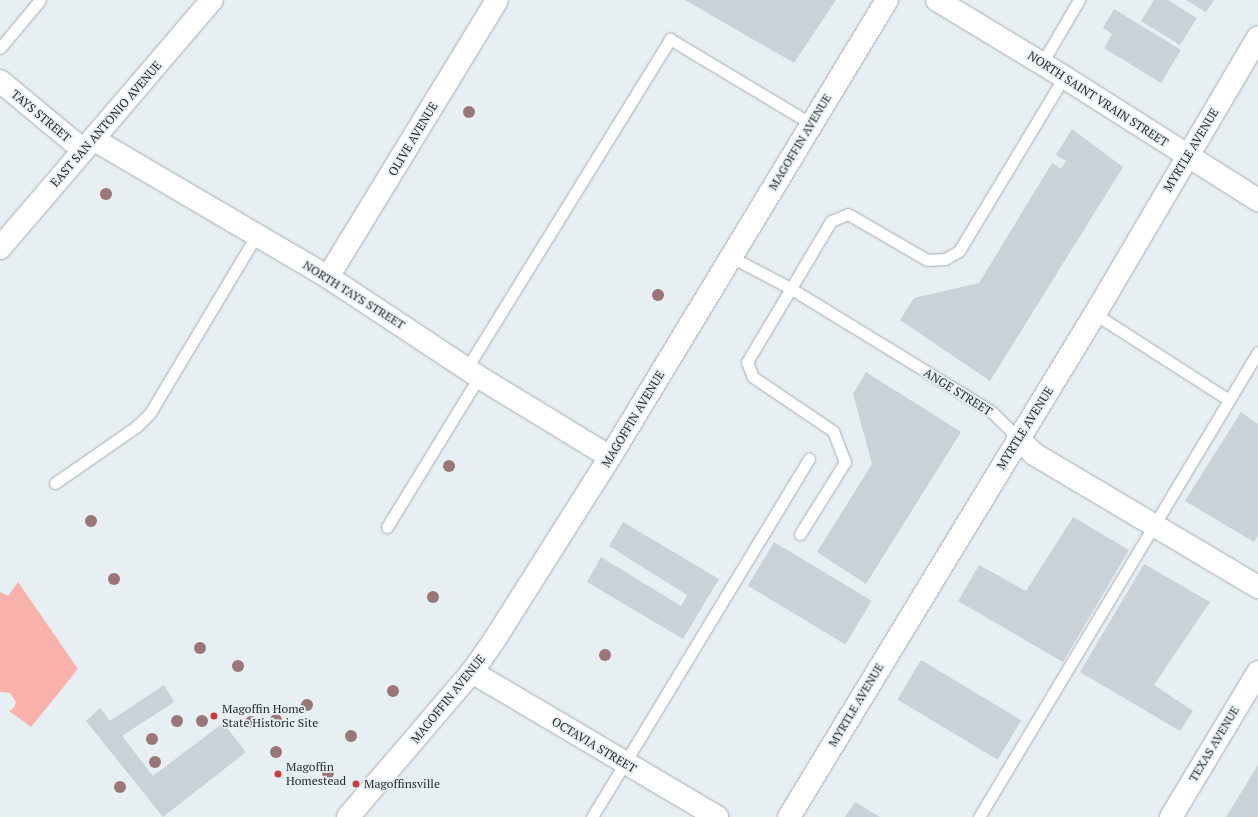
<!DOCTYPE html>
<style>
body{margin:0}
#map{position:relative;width:1258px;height:817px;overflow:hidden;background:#e7eff3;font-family:"PT Serif",serif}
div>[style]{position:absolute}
.green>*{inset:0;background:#f9b1ac}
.building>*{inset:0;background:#cad2d7;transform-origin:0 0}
.roads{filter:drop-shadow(0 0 1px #a5adb1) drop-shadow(0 0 1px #a5adb1)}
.service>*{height:11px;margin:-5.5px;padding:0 5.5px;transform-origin:5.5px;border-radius:5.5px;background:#fff}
.minor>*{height:22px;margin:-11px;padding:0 11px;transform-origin:11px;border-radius:11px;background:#fff}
.tertiary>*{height:22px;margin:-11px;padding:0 11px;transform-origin:11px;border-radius:11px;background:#fff}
.secondary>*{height:22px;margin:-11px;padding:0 11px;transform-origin:11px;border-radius:11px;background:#fff}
.trees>*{width:12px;height:12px;margin:-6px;border-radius:50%;background:#9b7679}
.dots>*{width:11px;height:11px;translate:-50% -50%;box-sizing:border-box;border:2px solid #e7eff3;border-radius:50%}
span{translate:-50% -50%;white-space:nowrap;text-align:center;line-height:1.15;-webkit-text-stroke:3.5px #e7eff3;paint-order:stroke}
.street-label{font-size:12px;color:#272a2b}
.poi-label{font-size:12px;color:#272a2b}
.left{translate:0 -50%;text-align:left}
</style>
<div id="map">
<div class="green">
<div style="clip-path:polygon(18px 582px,78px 669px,31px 727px,9px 711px,14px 708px,16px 702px,10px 693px,0 692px,0 592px,8px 596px)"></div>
</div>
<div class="building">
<div style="clip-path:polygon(685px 0,836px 0,794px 63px)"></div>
<div style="clip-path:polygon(1154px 0,1168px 0,1197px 18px,1180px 45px,1141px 21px)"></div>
<div style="clip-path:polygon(1186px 0,1214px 0,1206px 12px)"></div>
<div style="clip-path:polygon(1114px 9px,1181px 50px,1161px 83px,1104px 48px,1112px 34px,1103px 28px)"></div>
<div style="clip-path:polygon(1072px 129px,1123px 167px,990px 381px,900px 320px,914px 298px,979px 283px,1052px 163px,1061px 169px,1066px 161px,1056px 155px)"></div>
<div style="clip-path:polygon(866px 372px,961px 432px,866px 584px,817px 552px,872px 464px,853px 394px)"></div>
<div style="clip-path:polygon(1241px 412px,1258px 424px,1258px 536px,1254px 542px,1185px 501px)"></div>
<div style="clip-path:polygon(1073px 517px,1129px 550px,1063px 662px,958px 601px,979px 565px,1026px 591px)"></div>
<div style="clip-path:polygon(623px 522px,719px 579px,683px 639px,587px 582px,601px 557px,681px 606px,687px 595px,609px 546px)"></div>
<div style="left:774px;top:542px;width:114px;height:51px;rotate:31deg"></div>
<div style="clip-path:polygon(1144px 564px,1210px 602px,1154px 685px,1193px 711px,1180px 731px,1080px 672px)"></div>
<div style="left:921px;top:660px;width:117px;height:46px;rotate:31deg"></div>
<div style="clip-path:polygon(164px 685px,174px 702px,122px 736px,153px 776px,223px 723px,246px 752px,163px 817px,86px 721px,100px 708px,110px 721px)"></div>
<div style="clip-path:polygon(1258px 765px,1258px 817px,1226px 817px)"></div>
<div style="clip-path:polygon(855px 802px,880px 817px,845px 817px)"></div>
</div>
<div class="roads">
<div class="service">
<div style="left:0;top:48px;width:62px;rotate:-50.2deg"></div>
<div style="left:1042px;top:63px;width:73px;rotate:-59.6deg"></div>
<div style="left:731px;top:257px;width:67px;rotate:27.7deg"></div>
<div style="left:790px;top:288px;width:236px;rotate:31.5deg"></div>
<div style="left:991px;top:411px;width:38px;rotate:45deg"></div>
<div style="left:1095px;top:314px;width:159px;rotate:32.7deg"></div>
<div style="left:467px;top:368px;width:387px;rotate:-58.3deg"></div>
<div style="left:670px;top:39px;width:163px;rotate:31deg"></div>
<div style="left:55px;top:483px;width:100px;rotate:-34.8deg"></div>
<div style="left:137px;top:426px;width:18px;rotate:-45deg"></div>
<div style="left:150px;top:413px;width:206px;rotate:-59.1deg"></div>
<div style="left:387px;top:527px;width:176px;rotate:-58.5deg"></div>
<div style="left:800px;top:534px;width:85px;rotate:-58deg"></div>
<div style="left:845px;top:462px;width:33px;rotate:-111deg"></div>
<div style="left:833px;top:431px;width:97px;rotate:-146deg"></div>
<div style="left:753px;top:377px;width:16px;rotate:-112deg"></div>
<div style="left:747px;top:362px;width:164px;rotate:-59.2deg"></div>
<div style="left:831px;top:221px;width:18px;rotate:-22deg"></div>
<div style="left:848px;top:214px;width:91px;rotate:30.2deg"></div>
<div style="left:927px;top:260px;width:18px;rotate:-3deg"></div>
<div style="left:945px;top:259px;width:16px;rotate:-30deg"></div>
<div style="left:959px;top:251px;width:203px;rotate:-58.9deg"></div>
<div style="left:592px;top:817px;width:419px;rotate:-58.8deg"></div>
<div style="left:979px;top:817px;width:542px;rotate:-59.04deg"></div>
</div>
<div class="minor">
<div style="left:937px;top:0;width:149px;rotate:31.2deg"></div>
<div style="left:1064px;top:77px;width:230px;rotate:32.4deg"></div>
<div style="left:0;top:81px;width:108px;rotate:39.7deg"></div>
<div style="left:93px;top:139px;width:273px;rotate:30.4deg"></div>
<div style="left:328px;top:277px;width:181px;rotate:33.5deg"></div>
<div style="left:479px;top:377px;width:153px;rotate:31.4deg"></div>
<div style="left:0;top:248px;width:326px;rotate:-49.5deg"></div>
<div style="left:328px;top:277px;width:324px;rotate:-58.6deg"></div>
<div style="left:1018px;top:438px;width:23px;rotate:45deg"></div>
<div style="left:1034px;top:454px;width:261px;rotate:30.7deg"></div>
<div style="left:472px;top:672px;width:285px;rotate:30.6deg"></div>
</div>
<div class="tertiary">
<div style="left:348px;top:817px;width:191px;rotate:-49.5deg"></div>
<div style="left:472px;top:672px;width:37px;rotate:-55deg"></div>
<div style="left:493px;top:642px;width:219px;rotate:-57.7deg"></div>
<div style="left:610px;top:457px;width:534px;rotate:-58.78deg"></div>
<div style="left:789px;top:817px;width:589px;rotate:-58.69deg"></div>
<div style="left:1095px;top:314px;width:321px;rotate:-59.5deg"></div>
</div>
<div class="secondary">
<div style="left:1171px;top:817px;width:169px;rotate:-59deg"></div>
</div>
</div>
<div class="trees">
<div style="left:469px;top:112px"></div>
<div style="left:106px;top:194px"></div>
<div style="left:658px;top:295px"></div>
<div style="left:449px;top:466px"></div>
<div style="left:91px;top:521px"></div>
<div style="left:114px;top:579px"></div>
<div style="left:433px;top:597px"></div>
<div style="left:200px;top:648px"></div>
<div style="left:605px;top:655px"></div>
<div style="left:238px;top:666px"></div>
<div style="left:393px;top:691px"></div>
<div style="left:307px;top:705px"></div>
<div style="left:276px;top:720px"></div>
<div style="left:177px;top:721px"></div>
<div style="left:202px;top:721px"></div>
<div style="left:251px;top:722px"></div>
<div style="left:351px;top:736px"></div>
<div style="left:152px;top:739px"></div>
<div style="left:276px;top:752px"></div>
<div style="left:155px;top:762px"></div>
<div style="left:328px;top:773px"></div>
<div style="left:120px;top:787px"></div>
</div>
<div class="dots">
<div style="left:214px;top:716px;background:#c9393d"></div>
<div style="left:278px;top:774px;background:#c9393d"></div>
<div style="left:356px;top:784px;background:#c9393d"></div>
</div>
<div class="street-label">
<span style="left:1098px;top:99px;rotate:33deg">NORTH SAINT VRAIN STREET</span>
<span style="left:41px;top:116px;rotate:40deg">TAYS STREET</span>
<span style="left:106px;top:124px;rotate:-49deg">EAST SAN ANTONIO AVENUE</span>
<span style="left:413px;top:139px;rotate:-59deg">OLIVE AVENUE</span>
<span style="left:800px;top:142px;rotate:-59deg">MAGOFFIN AVENUE</span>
<span style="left:1191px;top:150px;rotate:-59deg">MYRTLE AVENUE</span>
<span style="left:354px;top:295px;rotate:32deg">NORTH TAYS STREET</span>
<span style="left:958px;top:392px;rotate:32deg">ANGE STREET</span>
<span style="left:633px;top:419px;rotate:-59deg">MAGOFFIN AVENUE</span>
<span style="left:1025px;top:428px;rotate:-58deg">MYRTLE AVENUE</span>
<span style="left:448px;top:699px;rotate:-51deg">MAGOFFIN AVENUE</span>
<span style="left:856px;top:705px;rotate:-59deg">MYRTLE AVENUE</span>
<span style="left:1214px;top:744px;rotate:-59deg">TEXAS AVENUE</span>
<span style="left:594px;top:745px;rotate:31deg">OCTAVIA STREET</span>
</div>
<div class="poi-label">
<span class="left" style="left:222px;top:716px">Magoffin Home<br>State Historic Site</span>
<span class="left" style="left:286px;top:774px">Magoffin<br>Homestead</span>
<span class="left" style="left:364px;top:784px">Magoffinsville</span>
</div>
</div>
